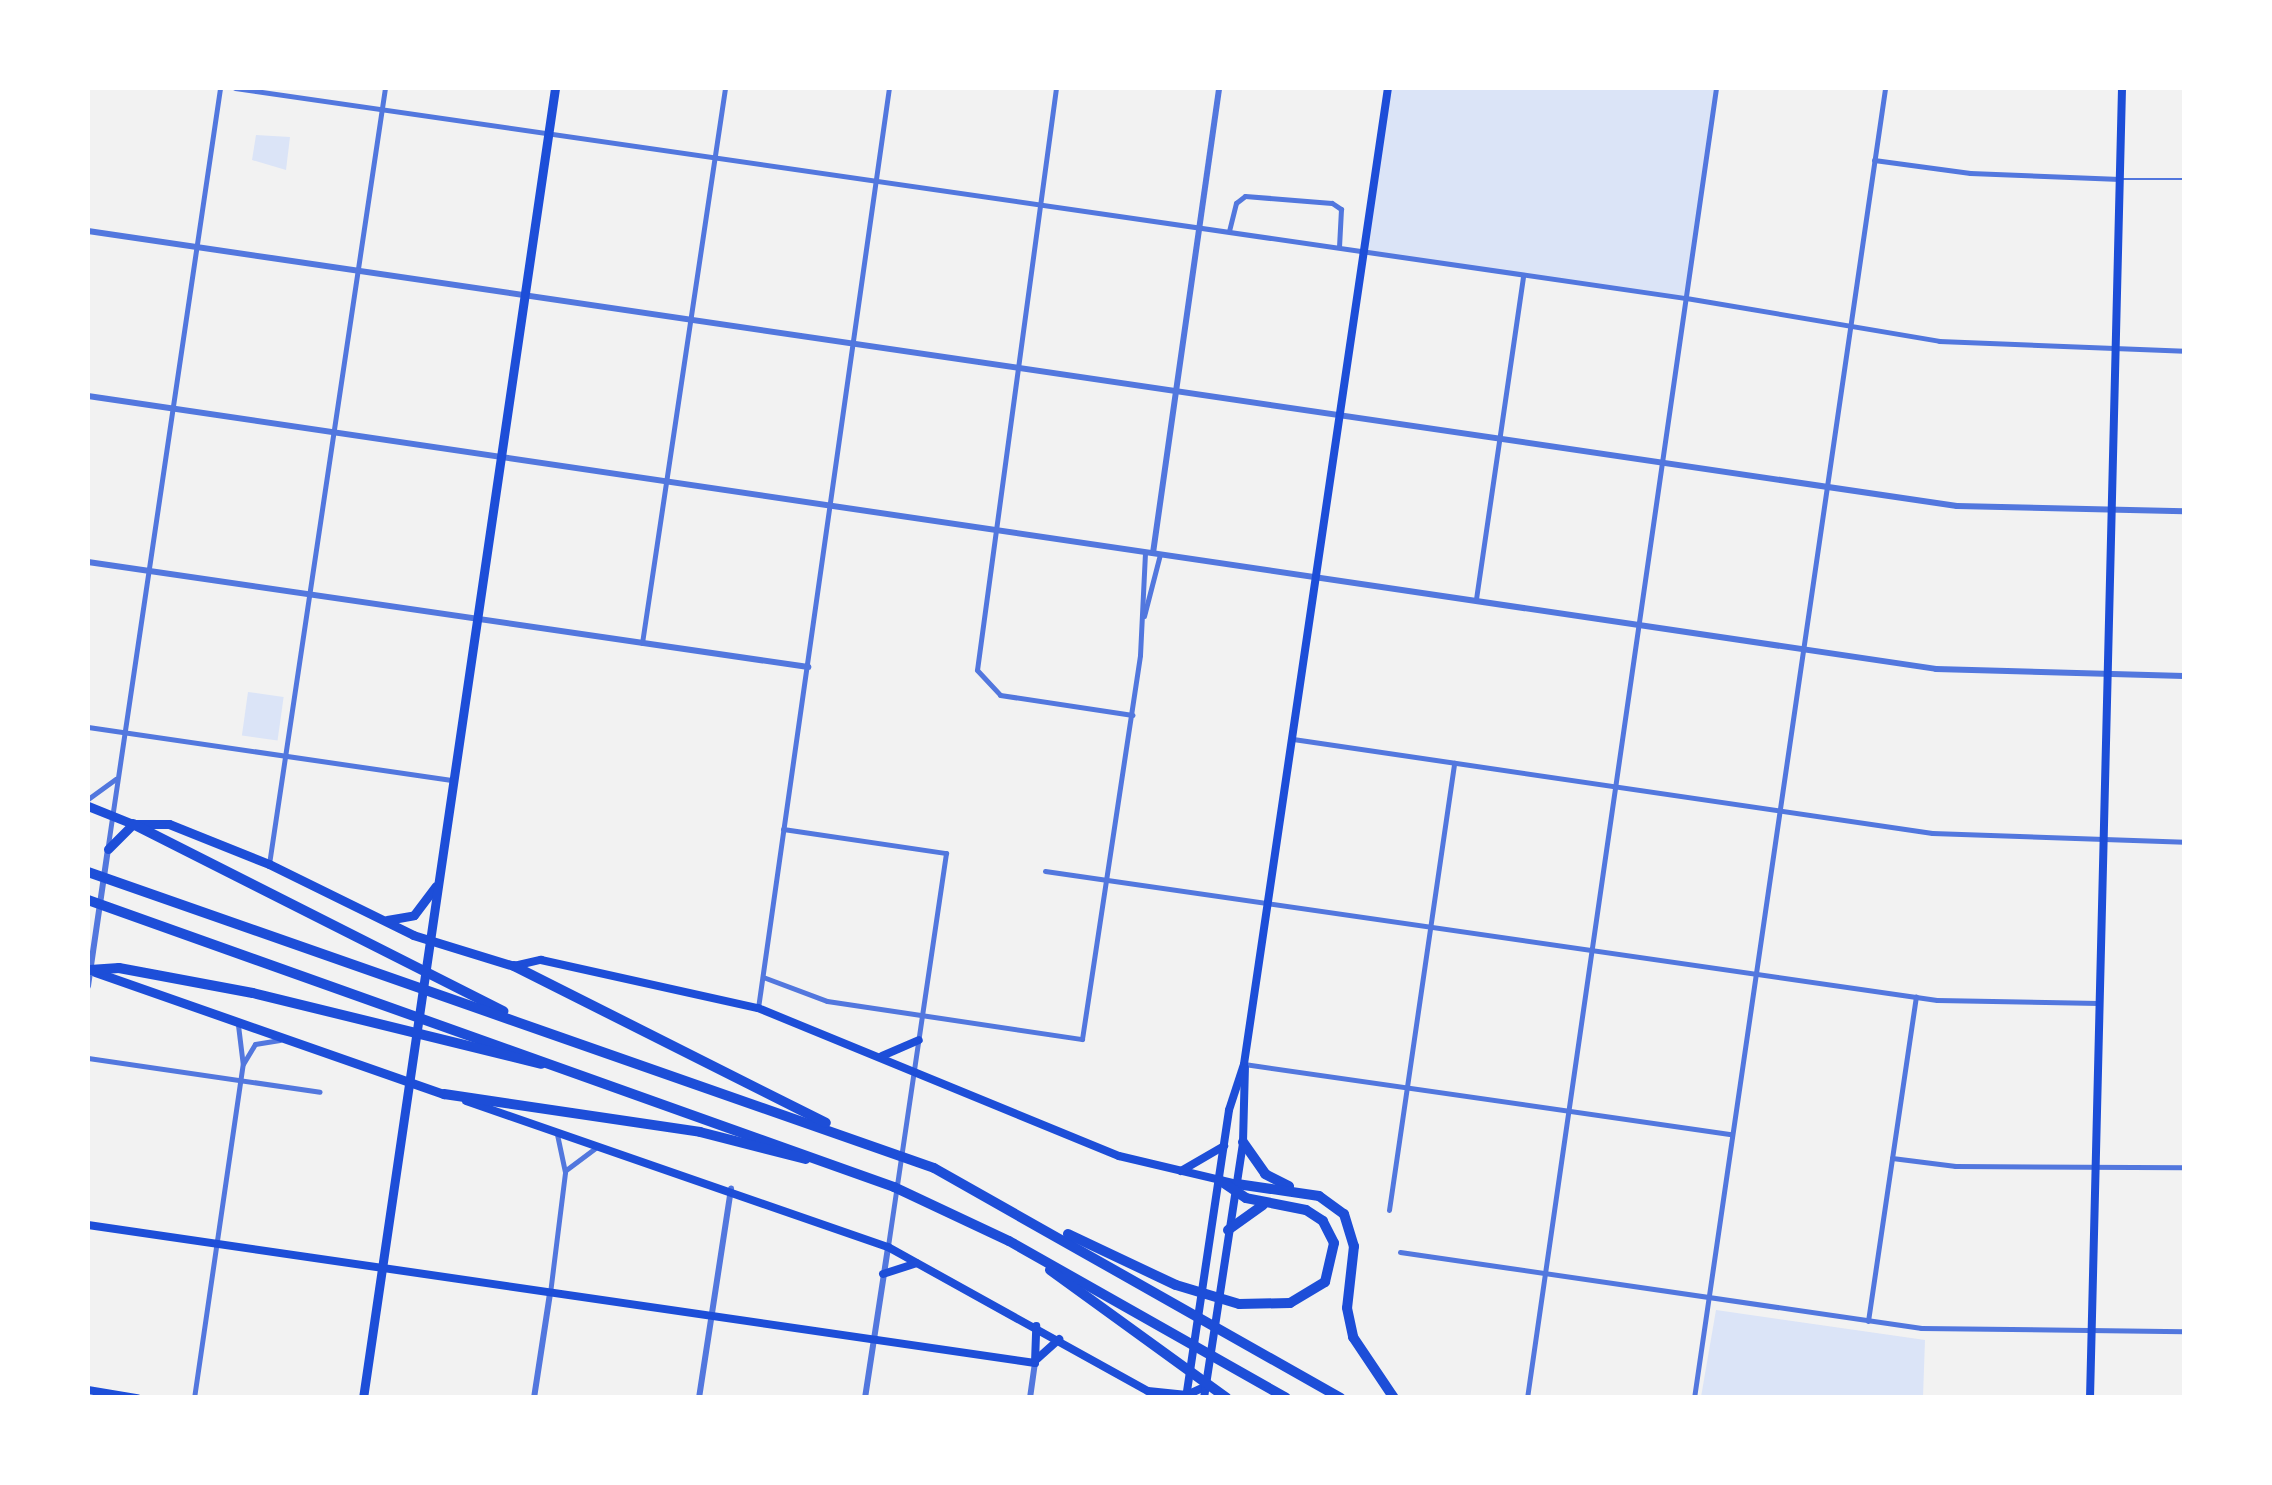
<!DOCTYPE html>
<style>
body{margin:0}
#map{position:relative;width:2272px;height:1485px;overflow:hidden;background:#f2f2f2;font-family:Commissioner,sans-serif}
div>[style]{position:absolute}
.green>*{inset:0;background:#dbe4f7;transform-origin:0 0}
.service>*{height:2.5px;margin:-1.25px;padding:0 1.25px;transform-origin:1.25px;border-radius:1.25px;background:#5277de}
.minor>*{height:5px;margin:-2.5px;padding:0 2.5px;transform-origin:2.5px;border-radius:2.5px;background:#5277de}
.tertiary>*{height:6px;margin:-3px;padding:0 3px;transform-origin:3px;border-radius:3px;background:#5277de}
.secondary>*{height:8px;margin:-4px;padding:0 4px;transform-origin:4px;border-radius:4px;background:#1d4ed8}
.primary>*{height:9px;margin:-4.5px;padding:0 4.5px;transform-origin:4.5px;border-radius:4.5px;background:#1d4ed8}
.motorway>*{height:10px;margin:-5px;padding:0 5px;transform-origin:5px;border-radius:5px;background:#1d4ed8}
span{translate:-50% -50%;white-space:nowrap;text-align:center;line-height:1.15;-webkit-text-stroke:8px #fff;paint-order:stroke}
.frame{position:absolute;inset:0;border:90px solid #fff;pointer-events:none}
</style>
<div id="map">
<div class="green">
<div style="clip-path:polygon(1387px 88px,1716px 88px,1686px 298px,1363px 252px)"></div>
<div style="clip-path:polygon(256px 135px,290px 137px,286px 170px,252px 160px)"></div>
<div style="left:248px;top:692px;width:36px;height:44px;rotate:8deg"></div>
<div style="clip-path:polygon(1716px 1310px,1925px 1340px,1923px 1397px,1701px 1397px)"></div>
</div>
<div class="service">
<div style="left:2122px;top:179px;width:62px"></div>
</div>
<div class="minor">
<div style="left:235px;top:88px;width:1466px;rotate:8.24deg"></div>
<div style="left:1686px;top:298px;width:257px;rotate:9.6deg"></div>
<div style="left:1939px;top:341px;width:245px;rotate:2.3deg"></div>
<div style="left:1056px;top:88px;width:587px;rotate:97.73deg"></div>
<div style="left:977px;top:670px;width:34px;rotate:47deg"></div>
<div style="left:1000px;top:695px;width:134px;rotate:8.6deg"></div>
<div style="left:1874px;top:160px;width:97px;rotate:7.7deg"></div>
<div style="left:1970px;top:173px;width:150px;rotate:2.3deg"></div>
<div style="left:1229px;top:231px;width:29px;rotate:-76deg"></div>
<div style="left:1236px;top:203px;width:11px;rotate:-38deg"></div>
<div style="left:1245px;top:196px;width:87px;rotate:4.6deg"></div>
<div style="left:1332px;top:203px;width:11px;rotate:34deg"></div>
<div style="left:1341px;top:209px;width:38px;rotate:93deg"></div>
<div style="left:1476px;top:599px;width:326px;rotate:-81.7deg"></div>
<div style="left:1144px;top:616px;width:64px;rotate:-75.5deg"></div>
<div style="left:642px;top:643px;width:561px;rotate:-81.49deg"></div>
<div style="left:88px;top:727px;width:369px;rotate:8.3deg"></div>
<div style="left:1293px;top:739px;width:646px;rotate:8.37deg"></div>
<div style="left:1932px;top:833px;width:252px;rotate:2deg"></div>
<div style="left:88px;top:799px;width:34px;rotate:-36deg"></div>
<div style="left:783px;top:829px;width:165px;rotate:8.4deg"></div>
<div style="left:946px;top:853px;width:397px;rotate:98.4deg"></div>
<div style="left:108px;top:845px;width:765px;rotate:-81.58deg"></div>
<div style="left:269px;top:864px;width:785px;rotate:-81.5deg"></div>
<div style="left:1045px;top:871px;width:901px;rotate:8.23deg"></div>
<div style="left:1937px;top:1000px;width:162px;rotate:1.1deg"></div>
<div style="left:763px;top:977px;width:68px;rotate:20.6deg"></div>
<div style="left:827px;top:1001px;width:258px;rotate:8.5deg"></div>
<div style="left:1082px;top:1039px;width:388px;rotate:-81.4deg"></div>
<div style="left:1140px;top:655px;width:103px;rotate:-87.2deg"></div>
<div style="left:758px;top:1008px;width:929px;rotate:-81.9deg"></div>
<div style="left:238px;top:1025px;width:38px;rotate:83deg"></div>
<div style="left:88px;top:1058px;width:234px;rotate:8.3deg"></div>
<div style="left:1244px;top:1064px;width:492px;rotate:8.2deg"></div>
<div style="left:1892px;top:1158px;width:64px;rotate:7.2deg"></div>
<div style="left:1955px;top:1166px;width:229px;rotate:0.3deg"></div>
<div style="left:566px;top:1170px;width:38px;rotate:-37deg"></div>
<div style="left:1389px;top:1210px;width:452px;rotate:-81.7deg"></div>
<div style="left:1400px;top:1252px;width:527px;rotate:8.3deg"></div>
<div style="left:1921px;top:1328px;width:263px;rotate:0.7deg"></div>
<div style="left:550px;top:1293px;width:122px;rotate:-82.9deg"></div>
<div style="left:565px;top:1172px;width:39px;rotate:-102deg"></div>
<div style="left:1868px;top:1321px;width:328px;rotate:-81.6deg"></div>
<div style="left:194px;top:1398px;width:338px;rotate:-81.7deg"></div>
<div style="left:243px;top:1064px;width:23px;rotate:-59deg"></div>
<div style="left:255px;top:1044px;width:25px;rotate:-9deg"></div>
<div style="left:1527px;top:1398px;width:1324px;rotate:-81.79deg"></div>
<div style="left:1694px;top:1398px;width:1324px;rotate:-81.7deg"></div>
</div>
<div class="tertiary">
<div style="left:88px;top:231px;width:1889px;rotate:8.37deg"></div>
<div style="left:1957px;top:506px;width:227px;rotate:1.3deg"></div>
<div style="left:88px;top:396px;width:1868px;rotate:8.4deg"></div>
<div style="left:1936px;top:669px;width:248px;rotate:1.6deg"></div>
<div style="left:1153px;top:553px;width:470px;rotate:-81.9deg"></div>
<div style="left:88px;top:562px;width:728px;rotate:8.3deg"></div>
<div style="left:88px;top:986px;width:138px;rotate:-81.7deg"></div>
<div style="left:534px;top:1398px;width:106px;rotate:-81.3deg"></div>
<div style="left:699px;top:1398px;width:212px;rotate:-81.3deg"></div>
<div style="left:865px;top:1398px;width:153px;rotate:-81.3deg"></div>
<div style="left:1030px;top:1398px;width:35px;rotate:-82deg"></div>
</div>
<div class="secondary">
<div style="left:514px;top:966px;width:28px;rotate:-13deg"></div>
<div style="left:541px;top:960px;width:222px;rotate:12.5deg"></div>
<div style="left:758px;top:1008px;width:390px;rotate:22.3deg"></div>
<div style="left:1119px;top:1156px;width:121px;rotate:13.3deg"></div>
<div style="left:882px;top:1056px;width:40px;rotate:-23.4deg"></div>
<div style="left:466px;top:1101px;width:447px;rotate:19.1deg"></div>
<div style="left:888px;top:1247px;width:297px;rotate:29deg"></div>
<div style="left:1148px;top:1391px;width:39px;rotate:6deg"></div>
<div style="left:1187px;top:1395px;width:21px;rotate:-25deg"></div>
<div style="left:1181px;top:1171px;width:50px;rotate:-30.2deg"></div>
<div style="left:88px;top:1225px;width:957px;rotate:8.29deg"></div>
<div style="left:883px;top:1274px;width:35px;rotate:-18deg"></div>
<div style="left:1037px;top:1359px;width:30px;rotate:-42deg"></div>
<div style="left:1035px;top:1363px;width:37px;rotate:-88deg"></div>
<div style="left:88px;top:1390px;width:50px;rotate:9.3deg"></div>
<div style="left:1186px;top:1398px;width:291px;rotate:-81.5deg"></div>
<div style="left:1229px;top:1110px;width:48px;rotate:-71.9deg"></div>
<div style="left:1244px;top:1064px;width:987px;rotate:-81.61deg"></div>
<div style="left:1204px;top:1398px;width:259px;rotate:-81.3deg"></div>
<div style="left:1243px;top:1142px;width:74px;rotate:-88.5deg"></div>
<div style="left:2090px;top:1398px;width:1310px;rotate:-88.6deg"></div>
</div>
<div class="primary">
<div style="left:88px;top:806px;width:48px;rotate:21.8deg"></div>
<div style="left:133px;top:824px;width:36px"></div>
<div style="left:169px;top:824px;width:108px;rotate:21.8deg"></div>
<div style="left:269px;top:864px;width:161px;rotate:26.2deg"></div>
<div style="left:413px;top:935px;width:106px;rotate:17.1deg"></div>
<div style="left:108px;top:849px;width:35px;rotate:-45deg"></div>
<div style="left:387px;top:920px;width:27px;rotate:-10deg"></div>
<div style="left:414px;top:915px;width:36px;rotate:-53deg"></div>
<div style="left:95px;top:972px;width:370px;rotate:19.3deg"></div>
<div style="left:363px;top:1398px;width:1324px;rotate:-81.66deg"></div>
</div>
<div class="motorway">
<div style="left:133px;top:824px;width:415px;rotate:26.8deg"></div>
<div style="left:88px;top:872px;width:896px;rotate:19.28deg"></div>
<div style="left:934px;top:1168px;width:467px;rotate:29.5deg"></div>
<div style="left:88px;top:900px;width:856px;rotate:19.6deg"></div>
<div style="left:894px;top:1187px;width:127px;rotate:25.2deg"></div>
<div style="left:1009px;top:1241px;width:318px;rotate:29.5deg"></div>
<div style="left:514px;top:966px;width:349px;rotate:26.7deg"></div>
<div style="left:90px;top:970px;width:29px;rotate:-4deg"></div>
<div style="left:119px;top:968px;width:136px;rotate:10.6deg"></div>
<div style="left:253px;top:993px;width:297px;rotate:13.8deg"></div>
<div style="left:444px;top:1094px;width:259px;rotate:8.4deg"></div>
<div style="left:700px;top:1132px;width:109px;rotate:14.3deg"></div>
<div style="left:1243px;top:1142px;width:39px;rotate:55deg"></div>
<div style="left:1265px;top:1174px;width:27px;rotate:27deg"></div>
<div style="left:1237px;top:1184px;width:83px;rotate:8.3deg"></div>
<div style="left:1319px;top:1196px;width:31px;rotate:36deg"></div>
<div style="left:1344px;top:1214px;width:34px;rotate:73deg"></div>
<div style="left:1354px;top:1246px;width:62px;rotate:96.4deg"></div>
<div style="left:1347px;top:1308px;width:30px;rotate:78deg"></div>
<div style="left:1353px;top:1337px;width:73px;rotate:56.1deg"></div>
<div style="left:1228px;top:1230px;width:43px;rotate:-35.5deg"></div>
<div style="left:1068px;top:1234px;width:119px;rotate:25.3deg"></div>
<div style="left:1176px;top:1285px;width:66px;rotate:16.8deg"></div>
<div style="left:1239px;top:1304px;width:51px;rotate:-1.1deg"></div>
<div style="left:1290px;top:1303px;width:41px;rotate:-31deg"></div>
<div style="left:1325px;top:1282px;width:40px;rotate:-77deg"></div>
<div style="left:1334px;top:1243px;width:25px;rotate:-117deg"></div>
<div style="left:1323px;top:1221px;width:20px;rotate:-147deg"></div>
<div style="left:1306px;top:1210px;width:61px;rotate:-168.7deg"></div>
<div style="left:1246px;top:1198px;width:32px;rotate:-146deg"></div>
<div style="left:1050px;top:1270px;width:218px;rotate:35.9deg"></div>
</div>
<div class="frame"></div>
</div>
